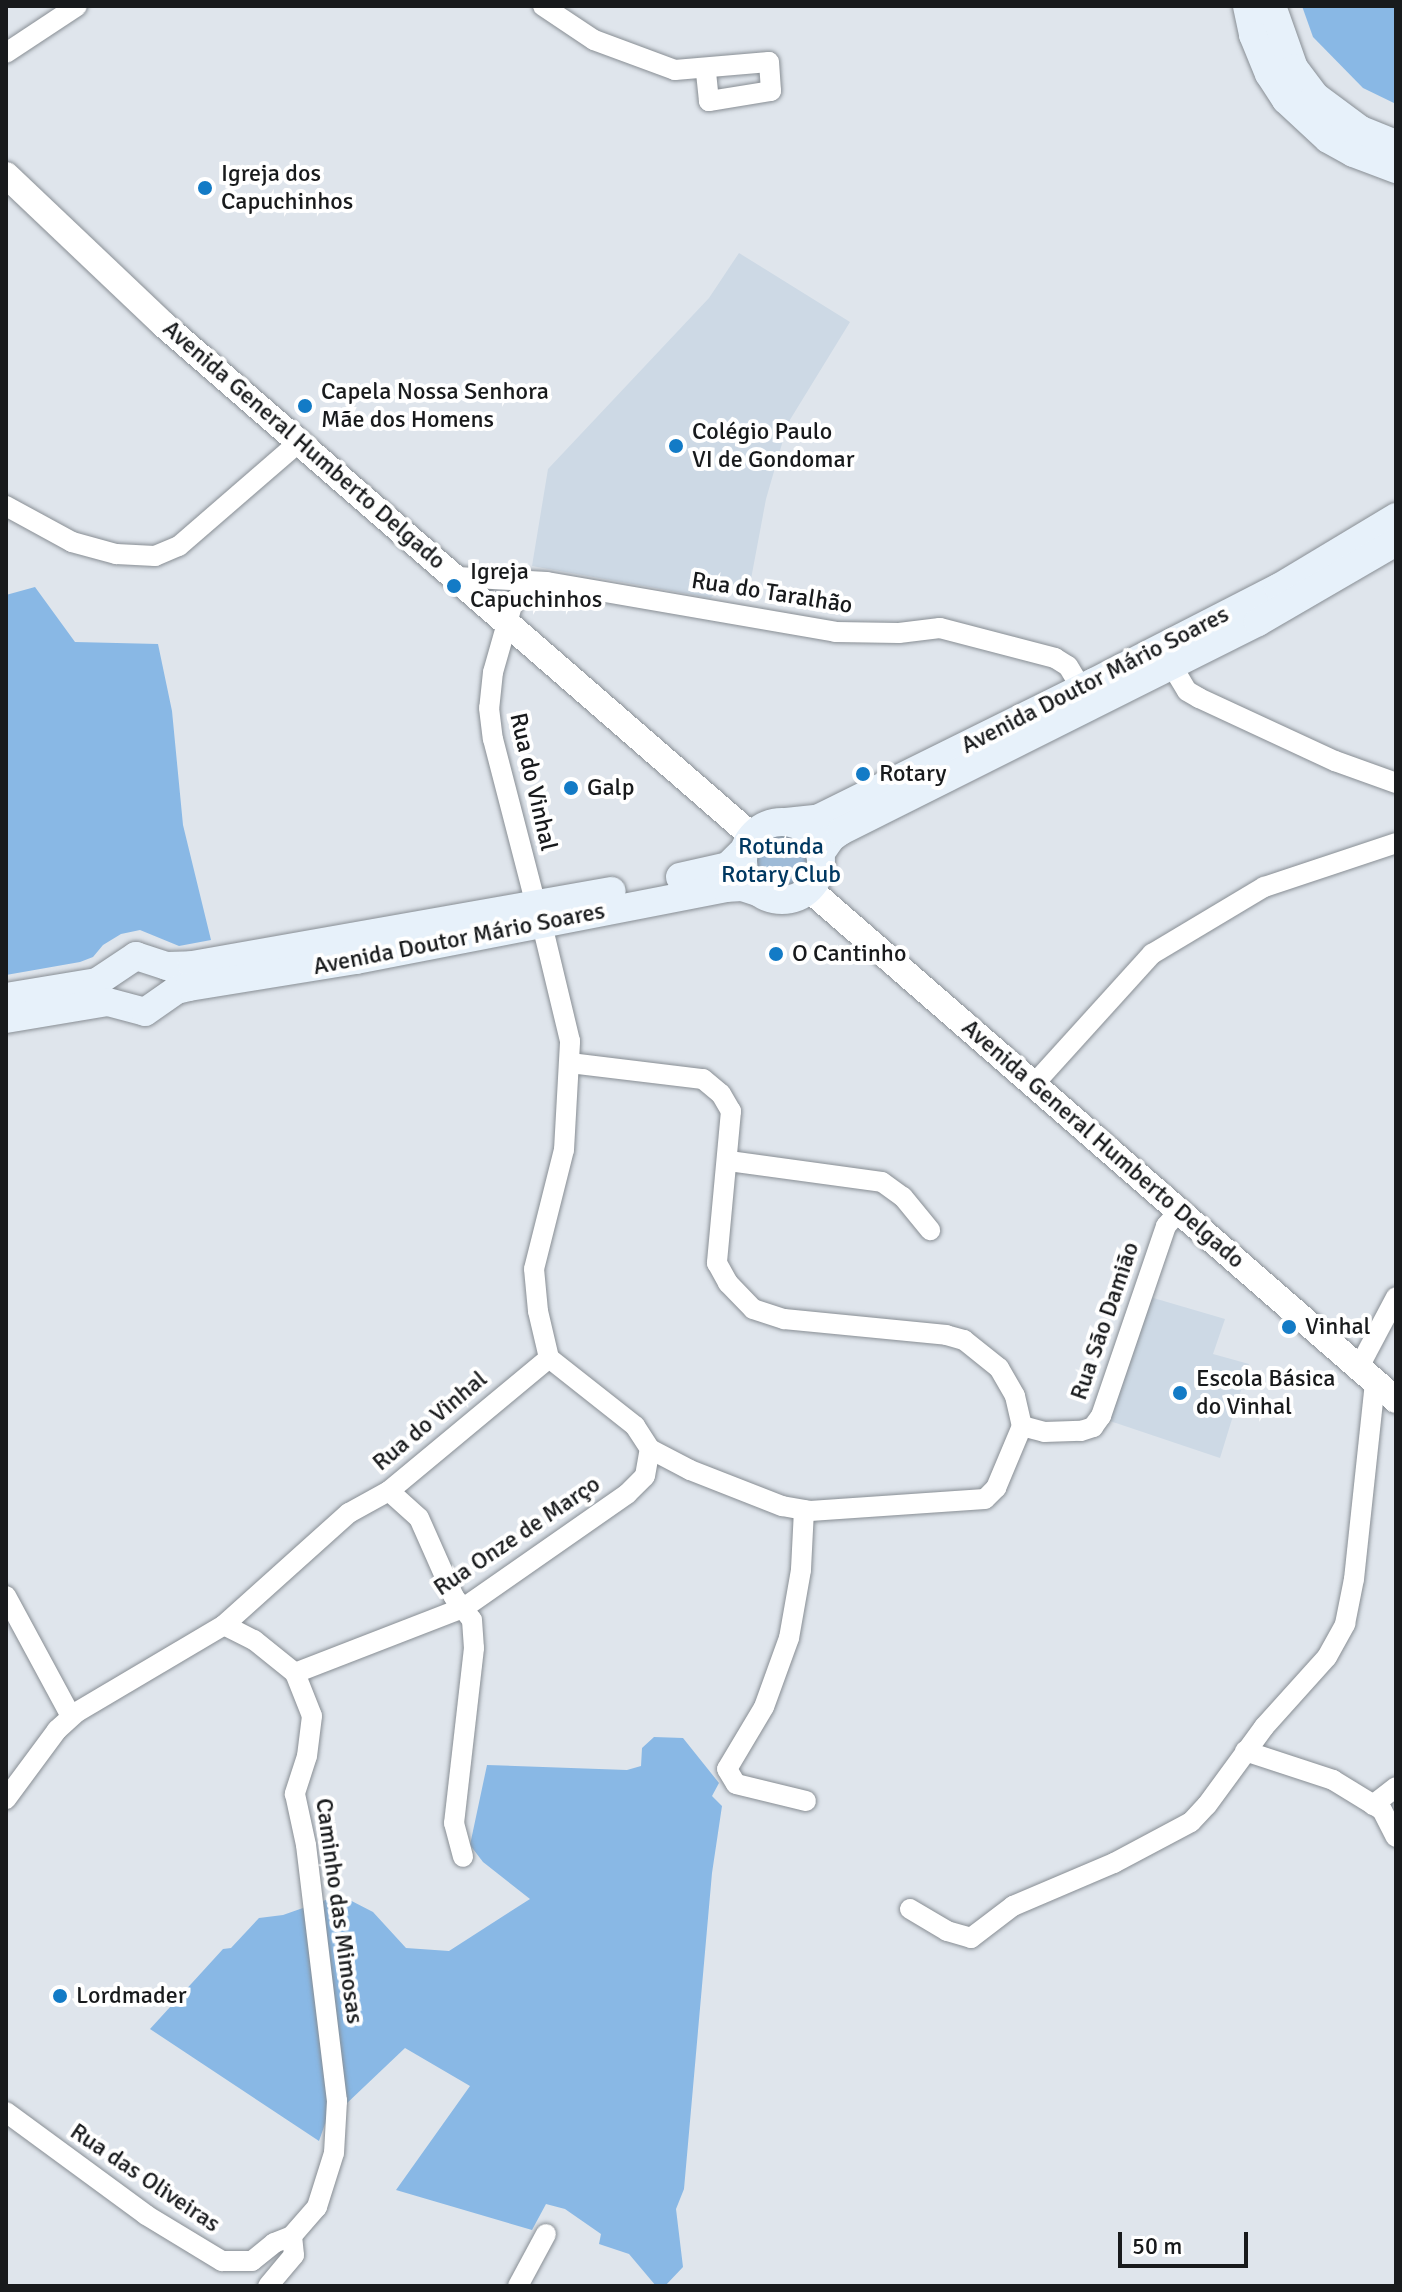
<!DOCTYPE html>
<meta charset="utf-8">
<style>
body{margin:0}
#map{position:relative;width:1402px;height:2292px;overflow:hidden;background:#dfe5ec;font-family:Signika,sans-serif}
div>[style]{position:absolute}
.built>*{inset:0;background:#cdd9e5}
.green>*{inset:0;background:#9fbbd7}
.round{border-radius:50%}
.forest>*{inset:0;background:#89b8e5}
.roads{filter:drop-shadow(0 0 2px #888e94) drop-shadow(0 0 2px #888e94)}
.minor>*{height:20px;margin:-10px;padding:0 10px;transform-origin:10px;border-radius:10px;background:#fff}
.tertiary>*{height:26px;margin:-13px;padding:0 13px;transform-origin:13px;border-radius:13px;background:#fff}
.secondary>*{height:28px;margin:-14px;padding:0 14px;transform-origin:14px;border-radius:14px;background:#e7f1fa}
.secondary>.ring{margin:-14px;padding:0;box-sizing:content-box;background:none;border:28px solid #e7f1fa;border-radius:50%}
.dots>*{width:22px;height:22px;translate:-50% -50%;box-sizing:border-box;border:4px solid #fff;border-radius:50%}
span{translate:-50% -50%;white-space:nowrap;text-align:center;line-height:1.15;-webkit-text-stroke:8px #fff;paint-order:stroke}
.poi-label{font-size:24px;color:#181a1c}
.left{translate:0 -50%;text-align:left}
.street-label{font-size:24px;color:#181a1c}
.park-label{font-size:24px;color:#003861}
.frame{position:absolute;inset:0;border:8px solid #181a1c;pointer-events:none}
.scale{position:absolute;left:1118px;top:2232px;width:130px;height:36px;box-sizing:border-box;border:4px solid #181a1c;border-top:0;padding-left:10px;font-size:24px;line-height:28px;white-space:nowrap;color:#181a1c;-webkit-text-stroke:6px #fff;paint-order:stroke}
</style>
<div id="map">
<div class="built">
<div style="clip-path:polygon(739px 253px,850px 322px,788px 423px,766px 499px,748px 595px,717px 590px,711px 598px,532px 566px,548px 469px,709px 298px)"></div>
<div style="clip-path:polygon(1150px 1297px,1225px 1319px,1213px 1354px,1249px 1364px,1220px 1458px,1110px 1421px)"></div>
</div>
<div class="green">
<div class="round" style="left:755px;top:835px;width:52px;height:52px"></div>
</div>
<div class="forest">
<div style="clip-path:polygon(1302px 6px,1396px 6px,1396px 104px,1363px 88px,1313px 37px)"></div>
<div style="clip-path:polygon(35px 587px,75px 642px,158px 644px,172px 711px,183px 825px,211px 940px,179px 946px,140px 930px,121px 934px,103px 945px,93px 957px,80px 962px,6px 975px,6px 595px)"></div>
<div style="clip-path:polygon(654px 1737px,683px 1738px,719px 1783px,712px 1796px,722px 1806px,712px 1873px,684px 2189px,676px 2209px,683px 2267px,665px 2286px,656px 2286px,629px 2254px,599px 2244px,601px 2234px,565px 2209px,546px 2204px,532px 2230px,396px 2190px,470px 2086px,405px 2048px,325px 2124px,319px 2141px,150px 2029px,223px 1949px,231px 1948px,259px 1918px,283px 1915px,340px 1895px,373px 1912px,406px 1948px,449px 1951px,530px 1899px,483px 1862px,470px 1845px,487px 1765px,627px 1770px,641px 1766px,642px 1748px)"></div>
</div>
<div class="roads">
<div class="minor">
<div style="left:543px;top:6px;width:61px;rotate:33.7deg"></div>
<div style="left:594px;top:40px;width:86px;rotate:20.3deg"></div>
<div style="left:675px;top:70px;width:94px;rotate:-4.9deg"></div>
<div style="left:769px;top:62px;width:29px;rotate:86deg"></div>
<div style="left:771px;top:91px;width:63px;rotate:170.8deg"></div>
<div style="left:709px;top:101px;width:31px;rotate:-96deg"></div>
<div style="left:6px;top:53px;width:85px;rotate:-33.5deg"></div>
<div style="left:6px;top:506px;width:75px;rotate:28.6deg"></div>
<div style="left:72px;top:542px;width:46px;rotate:15.3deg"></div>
<div style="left:116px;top:554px;width:39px;rotate:3deg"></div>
<div style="left:155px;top:556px;width:26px;rotate:-23deg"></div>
<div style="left:179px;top:546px;width:159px;rotate:-40.9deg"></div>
<div style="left:457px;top:577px;width:90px;rotate:3.2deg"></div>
<div style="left:547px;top:582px;width:292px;rotate:9.8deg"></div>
<div style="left:835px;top:632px;width:64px;rotate:0.9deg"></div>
<div style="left:899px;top:633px;width:41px;rotate:-7deg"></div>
<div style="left:940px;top:628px;width:119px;rotate:14.6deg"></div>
<div style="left:1055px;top:658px;width:15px;rotate:32deg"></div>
<div style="left:1068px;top:666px;width:26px;rotate:59deg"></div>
<div style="left:533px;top:582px;width:28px;rotate:135deg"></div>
<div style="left:513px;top:602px;width:73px;rotate:105.9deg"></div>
<div style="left:493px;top:672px;width:36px;rotate:96deg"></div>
<div style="left:489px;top:708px;width:31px;rotate:83deg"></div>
<div style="left:493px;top:739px;width:171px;rotate:75.5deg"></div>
<div style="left:1172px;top:666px;width:29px;rotate:59deg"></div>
<div style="left:1187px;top:691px;width:14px;rotate:30deg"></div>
<div style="left:1199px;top:698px;width:150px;rotate:24.9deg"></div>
<div style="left:1335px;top:761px;width:65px;rotate:19.8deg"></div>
<div style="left:570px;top:1063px;width:134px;rotate:6.9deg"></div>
<div style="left:703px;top:1079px;width:23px;rotate:40deg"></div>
<div style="left:721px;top:1094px;width:20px;rotate:60deg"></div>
<div style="left:731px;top:1111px;width:153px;rotate:95.3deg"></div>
<div style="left:717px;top:1263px;width:23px;rotate:61deg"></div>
<div style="left:728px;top:1283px;width:36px;rotate:46deg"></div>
<div style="left:753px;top:1309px;width:33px;rotate:18deg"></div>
<div style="left:784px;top:1319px;width:163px;rotate:5.6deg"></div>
<div style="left:946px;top:1335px;width:19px;rotate:16deg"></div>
<div style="left:964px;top:1340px;width:45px;rotate:38.7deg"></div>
<div style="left:999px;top:1368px;width:32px;rotate:60deg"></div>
<div style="left:1015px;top:1396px;width:31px;rotate:77deg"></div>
<div style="left:1034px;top:1084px;width:176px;rotate:-47.8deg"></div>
<div style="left:1152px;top:954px;width:131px;rotate:-30.9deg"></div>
<div style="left:1264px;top:887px;width:139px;rotate:-18.4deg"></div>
<div style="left:729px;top:1161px;width:154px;rotate:7.8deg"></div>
<div style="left:882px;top:1182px;width:26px;rotate:36deg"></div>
<div style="left:903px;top:1197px;width:43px;rotate:50.7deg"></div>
<div style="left:549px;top:1358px;width:110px;rotate:38.3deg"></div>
<div style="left:635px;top:1426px;width:27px;rotate:57deg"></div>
<div style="left:650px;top:1449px;width:45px;rotate:27.7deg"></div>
<div style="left:690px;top:1470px;width:99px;rotate:21.4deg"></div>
<div style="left:782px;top:1506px;width:28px;rotate:10deg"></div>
<div style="left:810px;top:1511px;width:175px;rotate:-3.9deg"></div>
<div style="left:985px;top:1499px;width:16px;rotate:-45deg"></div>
<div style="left:996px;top:1488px;width:67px;rotate:-67.2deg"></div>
<div style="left:1359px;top:1367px;width:79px;rotate:-62.1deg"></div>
<div style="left:1022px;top:1426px;width:23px;rotate:15deg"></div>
<div style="left:1044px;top:1432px;width:37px;rotate:-2deg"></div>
<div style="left:1081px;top:1431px;width:13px;rotate:-18deg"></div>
<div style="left:1093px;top:1427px;width:14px;rotate:-54deg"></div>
<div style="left:1101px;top:1416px;width:201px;rotate:-71.1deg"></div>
<div style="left:1166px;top:1226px;width:18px;rotate:-49deg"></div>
<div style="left:389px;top:1491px;width:40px;rotate:42deg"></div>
<div style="left:419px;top:1518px;width:86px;rotate:66.1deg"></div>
<div style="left:454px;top:1597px;width:29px;rotate:52deg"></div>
<div style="left:472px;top:1620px;width:28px;rotate:86deg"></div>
<div style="left:474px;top:1648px;width:176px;rotate:96.5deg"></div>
<div style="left:454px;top:1823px;width:35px;rotate:75deg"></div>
<div style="left:804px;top:1510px;width:60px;rotate:92.9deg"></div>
<div style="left:801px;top:1570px;width:69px;rotate:100deg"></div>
<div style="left:789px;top:1638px;width:73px;rotate:109.9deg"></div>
<div style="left:764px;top:1707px;width:72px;rotate:120.8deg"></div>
<div style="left:727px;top:1769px;width:17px;rotate:59deg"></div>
<div style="left:736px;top:1784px;width:72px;rotate:13.7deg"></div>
<div style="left:6px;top:1596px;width:136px;rotate:61.6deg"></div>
<div style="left:224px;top:1625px;width:34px;rotate:27deg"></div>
<div style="left:254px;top:1640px;width:53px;rotate:38.8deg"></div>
<div style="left:295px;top:1673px;width:46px;rotate:68.4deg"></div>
<div style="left:312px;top:1716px;width:40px;rotate:97.1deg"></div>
<div style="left:307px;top:1756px;width:40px;rotate:108deg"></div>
<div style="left:295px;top:1794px;width:52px;rotate:77.8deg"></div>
<div style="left:306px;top:1845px;width:258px;rotate:83.1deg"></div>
<div style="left:337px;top:2101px;width:52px;rotate:93.3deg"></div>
<div style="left:334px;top:2153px;width:57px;rotate:107.5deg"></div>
<div style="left:317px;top:2207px;width:38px;rotate:131deg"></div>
<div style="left:295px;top:1673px;width:182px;rotate:-21.2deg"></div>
<div style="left:465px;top:1607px;width:198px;rotate:-34.9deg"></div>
<div style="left:627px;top:1494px;width:25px;rotate:-45deg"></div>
<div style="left:645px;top:1476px;width:27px;rotate:-80deg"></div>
<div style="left:1245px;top:1751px;width:93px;rotate:18.2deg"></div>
<div style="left:1333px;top:1780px;width:57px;rotate:31.5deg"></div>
<div style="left:1382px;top:1810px;width:30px;rotate:63deg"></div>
<div style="left:6px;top:1799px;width:86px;rotate:-53.5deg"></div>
<div style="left:57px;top:1730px;width:27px;rotate:-42deg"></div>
<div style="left:77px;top:1712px;width:171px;rotate:-30.6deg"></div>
<div style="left:224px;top:1625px;width:168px;rotate:-41.9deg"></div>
<div style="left:349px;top:1513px;width:46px;rotate:-28.8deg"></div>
<div style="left:389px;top:1491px;width:208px;rotate:-39.7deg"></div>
<div style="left:549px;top:1358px;width:48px;rotate:-103.2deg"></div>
<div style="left:538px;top:1311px;width:42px;rotate:-95.4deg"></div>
<div style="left:534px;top:1269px;width:123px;rotate:-75.9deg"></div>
<div style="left:564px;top:1150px;width:109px;rotate:-86.8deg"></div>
<div style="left:570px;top:1041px;width:120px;rotate:-103.5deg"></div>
<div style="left:1373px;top:1805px;width:29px;rotate:-38deg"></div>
<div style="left:910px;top:1909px;width:43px;rotate:30.7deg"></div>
<div style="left:947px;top:1931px;width:25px;rotate:16deg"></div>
<div style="left:971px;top:1938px;width:53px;rotate:-37.3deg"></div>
<div style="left:1013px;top:1906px;width:110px;rotate:-23.1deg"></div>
<div style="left:1114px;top:1863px;width:87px;rotate:-28deg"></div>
<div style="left:1191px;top:1822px;width:23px;rotate:-47deg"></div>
<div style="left:1207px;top:1805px;width:97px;rotate:-53.8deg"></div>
<div style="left:1264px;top:1727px;width:94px;rotate:-48deg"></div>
<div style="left:1327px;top:1657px;width:38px;rotate:-61deg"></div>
<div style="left:1345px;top:1624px;width:46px;rotate:-78.7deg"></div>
<div style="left:1354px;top:1579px;width:199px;rotate:-83.9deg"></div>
<div style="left:6px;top:2112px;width:174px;rotate:36.3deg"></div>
<div style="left:146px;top:2215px;width:89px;rotate:31.2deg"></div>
<div style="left:222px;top:2261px;width:30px"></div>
<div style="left:252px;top:2261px;width:28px;rotate:-39deg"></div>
<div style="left:274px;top:2243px;width:19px;rotate:-21deg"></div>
<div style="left:292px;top:2236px;width:19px;rotate:84deg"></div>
<div style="left:294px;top:2255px;width:40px;rotate:130deg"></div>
<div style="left:518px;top:2286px;width:59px;rotate:-61.7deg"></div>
</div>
<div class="tertiary">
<div style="left:6px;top:175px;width:218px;rotate:43.5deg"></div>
<div style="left:164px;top:325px;width:779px;rotate:40.99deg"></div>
<div style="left:809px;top:889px;width:778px;rotate:41.04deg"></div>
</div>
<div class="secondary">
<div style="left:1247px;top:6px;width:30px;rotate:78deg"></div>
<div style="left:1253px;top:35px;width:42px;rotate:67.7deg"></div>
<div style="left:1269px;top:74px;width:31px;rotate:57deg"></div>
<div style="left:1286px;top:100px;width:57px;rotate:42.9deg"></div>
<div style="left:1328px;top:139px;width:29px;rotate:29deg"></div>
<div style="left:1353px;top:153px;width:46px;rotate:20.4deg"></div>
<div style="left:1272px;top:6px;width:66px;rotate:70.5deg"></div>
<div style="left:1294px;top:68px;width:35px;rotate:53deg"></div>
<div style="left:1315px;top:96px;width:57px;rotate:36.5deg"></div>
<div style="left:1361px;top:130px;width:38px;rotate:22deg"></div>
<div style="left:786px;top:822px;width:31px;rotate:-6deg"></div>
<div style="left:817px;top:819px;width:309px;rotate:-26.3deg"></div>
<div style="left:1094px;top:682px;width:207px;rotate:-27.1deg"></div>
<div style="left:1278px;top:588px;width:138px;rotate:-31deg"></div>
<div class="ring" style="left:743px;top:822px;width:50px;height:50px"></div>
<div style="left:820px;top:854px;width:19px;rotate:-55deg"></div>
<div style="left:831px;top:838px;width:12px;rotate:-35deg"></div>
<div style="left:841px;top:831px;width:466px;rotate:-26.6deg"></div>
<div style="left:1258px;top:622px;width:160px;rotate:-30.1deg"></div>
<div style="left:680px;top:877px;width:49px;rotate:-12.9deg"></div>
<div style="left:728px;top:866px;width:25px;rotate:-45deg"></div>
<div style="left:6px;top:997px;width:92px;rotate:-9.4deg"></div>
<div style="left:97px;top:982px;width:47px;rotate:-33.7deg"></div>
<div style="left:136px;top:956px;width:33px;rotate:18deg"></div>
<div style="left:167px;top:966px;width:25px;rotate:-2deg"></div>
<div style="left:192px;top:965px;width:426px;rotate:-10deg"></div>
<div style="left:6px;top:1019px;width:103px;rotate:-9.5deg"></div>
<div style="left:108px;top:1002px;width:38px;rotate:15deg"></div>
<div style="left:145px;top:1012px;width:38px;rotate:-35deg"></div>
<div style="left:176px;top:990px;width:13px;rotate:-13deg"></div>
<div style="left:189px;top:987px;width:169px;rotate:-9.2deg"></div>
<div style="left:356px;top:960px;width:376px;rotate:-11deg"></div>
<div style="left:725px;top:888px;width:17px;rotate:-3deg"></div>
<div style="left:742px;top:887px;width:20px;rotate:18deg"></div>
</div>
</div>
<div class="dots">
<div style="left:205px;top:188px;background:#137bc6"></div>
<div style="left:305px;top:406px;background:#137bc6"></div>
<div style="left:676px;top:446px;background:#137bc6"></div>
<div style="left:454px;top:586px;background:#137bc6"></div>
<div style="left:863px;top:774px;background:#137bc6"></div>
<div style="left:571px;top:788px;background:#137bc6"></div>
<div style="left:776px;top:954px;background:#137bc6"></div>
<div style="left:1289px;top:1327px;background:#137bc6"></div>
<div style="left:1180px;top:1393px;background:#137bc6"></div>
<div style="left:60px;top:1996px;background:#137bc6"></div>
</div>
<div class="poi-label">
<span class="left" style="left:221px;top:188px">Igreja dos<br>Capuchinhos</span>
<span class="left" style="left:321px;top:406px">Capela Nossa Senhora<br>Mãe dos Homens</span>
<span class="left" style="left:692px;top:446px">Colégio Paulo<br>VI de Gondomar</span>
<span class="left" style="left:470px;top:586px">Igreja<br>Capuchinhos</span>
<span class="left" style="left:879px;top:774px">Rotary</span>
<span class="left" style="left:587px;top:788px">Galp</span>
<span class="left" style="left:792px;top:954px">O Cantinho</span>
<span class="left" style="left:1305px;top:1327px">Vinhal</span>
<span class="left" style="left:1196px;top:1393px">Escola Básica<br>do Vinhal</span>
<span class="left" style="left:76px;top:1996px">Lordmader</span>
</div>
<div class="street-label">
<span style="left:304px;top:445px;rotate:41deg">Avenida General Humberto Delgado</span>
<span style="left:772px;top:593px;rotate:9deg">Rua do Taralhão</span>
<span style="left:1095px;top:680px;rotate:-27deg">Avenida Doutor Mário Soares</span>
<span style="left:533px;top:782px;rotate:77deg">Rua do Vinhal</span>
<span style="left:459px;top:939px;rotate:-11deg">Avenida Doutor Mário Soares</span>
<span style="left:1103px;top:1144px;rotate:41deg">Avenida General Humberto Delgado</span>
<span style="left:1105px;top:1321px;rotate:-71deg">Rua São Damião</span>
<span style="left:430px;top:1421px;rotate:-40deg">Rua do Vinhal</span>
<span style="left:517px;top:1536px;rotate:-34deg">Rua Onze de Março</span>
<span style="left:339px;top:1911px;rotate:82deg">Caminho das Mimosas</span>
<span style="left:145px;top:2178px;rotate:34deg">Rua das Oliveiras</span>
</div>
<div class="park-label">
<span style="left:781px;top:861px">Rotunda<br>Rotary Club</span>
</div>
<div class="frame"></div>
<div class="scale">50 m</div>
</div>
